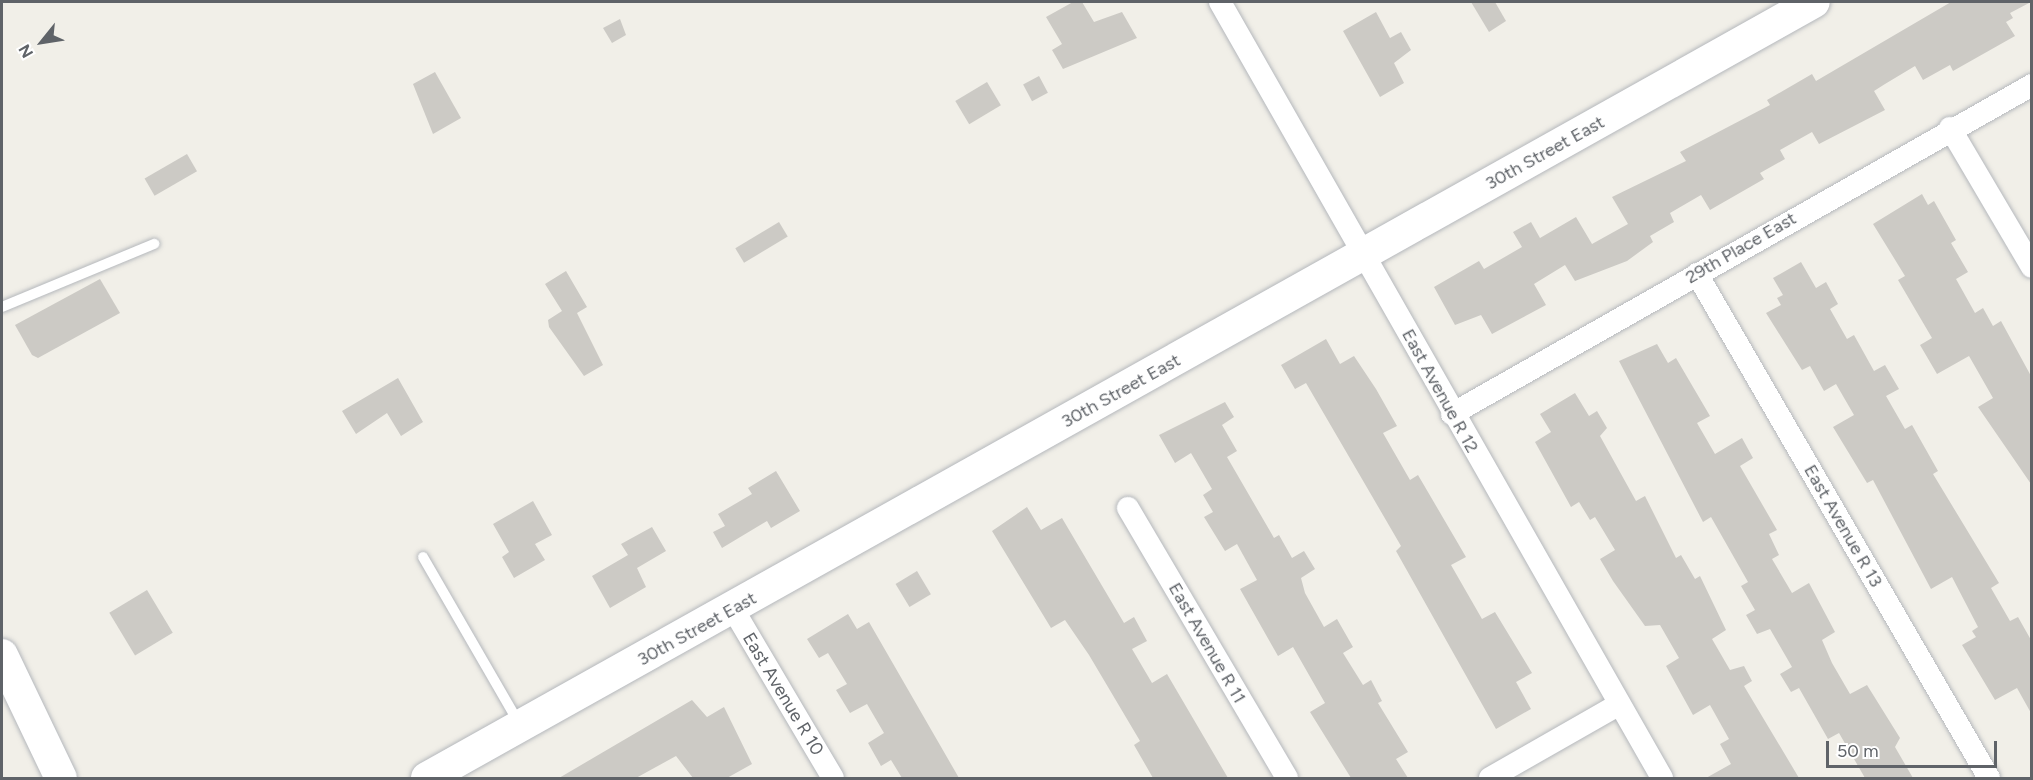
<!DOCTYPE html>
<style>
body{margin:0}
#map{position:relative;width:2033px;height:780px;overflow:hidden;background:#f1efe8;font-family:Figtree,sans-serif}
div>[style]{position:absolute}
.building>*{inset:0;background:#cccac5;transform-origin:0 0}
.roads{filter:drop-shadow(0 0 2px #b5b8bc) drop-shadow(0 0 2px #b5b8bc)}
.lane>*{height:10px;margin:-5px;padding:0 5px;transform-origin:5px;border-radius:5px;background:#fff}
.street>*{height:22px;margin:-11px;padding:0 11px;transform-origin:11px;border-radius:11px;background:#fff}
.secondary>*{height:32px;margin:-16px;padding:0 16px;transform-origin:16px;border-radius:16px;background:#fff}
span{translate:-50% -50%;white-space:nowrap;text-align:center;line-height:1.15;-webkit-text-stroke:4.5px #fff;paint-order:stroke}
.street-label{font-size:18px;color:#5f6368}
.frame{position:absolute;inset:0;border:3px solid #5f6368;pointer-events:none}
.north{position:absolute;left:12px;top:12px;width:60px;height:60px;-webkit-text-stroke:4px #fff;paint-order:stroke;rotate:240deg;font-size:16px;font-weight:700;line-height:24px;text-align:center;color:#5f6368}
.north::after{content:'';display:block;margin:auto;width:21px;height:27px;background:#5f6368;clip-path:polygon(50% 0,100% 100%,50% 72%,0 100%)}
.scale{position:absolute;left:1826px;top:741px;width:171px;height:27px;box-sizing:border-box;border:3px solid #5f6368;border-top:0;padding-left:8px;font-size:18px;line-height:21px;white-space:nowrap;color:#5f6368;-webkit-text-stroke:4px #fff;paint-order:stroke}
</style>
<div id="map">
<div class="building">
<div style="clip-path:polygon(1073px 2px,1082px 2px,1094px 22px,1122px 12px,1137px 38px,1063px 69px,1052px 50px,1062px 44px,1046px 17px)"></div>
<div style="clip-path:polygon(1471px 2px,1495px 2px,1506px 21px,1489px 32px)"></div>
<div style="clip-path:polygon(1951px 2px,2031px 2px,2010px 13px,2013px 18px,2006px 22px,2015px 36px,1953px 71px,1950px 65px,1923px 80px,1915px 66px,1885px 84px,1874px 91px,1885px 110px,1819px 144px,1812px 132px,1780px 150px,1785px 159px,1760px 173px,1764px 179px,1710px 210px,1701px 195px,1670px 213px,1674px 222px,1650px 236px,1653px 242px,1627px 261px,1575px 281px,1565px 265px,1534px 284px,1546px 305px,1492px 334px,1481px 315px,1455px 325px,1434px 287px,1479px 261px,1484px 269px,1522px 247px,1513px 232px,1531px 222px,1540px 238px,1576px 217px,1592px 244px,1628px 224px,1612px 197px,1686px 161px,1680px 152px,1770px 105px,1767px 100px,1812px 74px,1816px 81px)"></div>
<div style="clip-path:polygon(1376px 12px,1390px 38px,1401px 32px,1411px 50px,1394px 63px,1404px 83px,1380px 97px,1343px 31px)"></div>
<div style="clip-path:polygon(620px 19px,626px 35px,612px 43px,603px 28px)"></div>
<div style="clip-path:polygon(435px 72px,461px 118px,433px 134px,413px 84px)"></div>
<div style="left:1039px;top:76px;width:19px;height:18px;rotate:62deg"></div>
<div style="left:987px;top:82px;width:27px;height:37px;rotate:59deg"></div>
<div style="left:187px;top:154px;width:20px;height:49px;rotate:60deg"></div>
<div style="clip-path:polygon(1922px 194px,1928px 205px,1934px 201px,1956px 240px,1951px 243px,1968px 272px,1956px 279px,1975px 313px,1983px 308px,1993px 326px,2001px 321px,2031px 376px,2031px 484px,1978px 407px,1993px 398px,1969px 356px,1937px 374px,1920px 345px,1932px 338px,1898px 280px,1905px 276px,1873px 224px)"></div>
<div style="left:779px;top:222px;width:17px;height:51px;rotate:59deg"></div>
<div style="clip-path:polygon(1801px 262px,1816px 288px,1826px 282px,1838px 304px,1830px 309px,1847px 339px,1854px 335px,1874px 371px,1885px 365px,1899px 389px,1886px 396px,1905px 429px,1912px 425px,1938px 471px,1933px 474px,1999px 583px,1991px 588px,2010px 621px,2018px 617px,2031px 640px,2031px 713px,2017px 688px,1995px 700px,1962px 645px,1976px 637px,1972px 631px,1978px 627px,1952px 577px,1931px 589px,1873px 480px,1867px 483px,1833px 427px,1854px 415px,1836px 384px,1824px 391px,1810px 366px,1802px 370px,1766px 313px,1781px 305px,1777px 298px,1783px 295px,1773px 278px)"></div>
<div style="clip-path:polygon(566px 271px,587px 307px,577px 313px,603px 365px,584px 376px,549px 327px,548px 320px,562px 311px,545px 284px)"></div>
<div style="clip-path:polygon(100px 279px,120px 313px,38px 358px,32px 355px,15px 325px)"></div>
<div style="clip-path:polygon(1326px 339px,1340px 364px,1354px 356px,1376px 389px,1397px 426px,1383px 433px,1410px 480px,1418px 475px,1466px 557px,1451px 565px,1482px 619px,1495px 612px,1532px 673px,1516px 682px,1531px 709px,1496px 729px,1396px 551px,1401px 546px,1362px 479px,1306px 383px,1295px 389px,1281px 365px)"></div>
<div style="clip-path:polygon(1657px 344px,1668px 363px,1676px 358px,1710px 416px,1697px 423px,1715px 454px,1742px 438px,1753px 458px,1740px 466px,1777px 530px,1769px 534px,1779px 555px,1772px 559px,1792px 593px,1809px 583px,1835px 632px,1822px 640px,1832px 663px,1850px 694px,1867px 685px,1900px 738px,1895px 747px,1913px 778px,1865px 778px,1839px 733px,1828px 739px,1799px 688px,1791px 692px,1780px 674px,1792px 667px,1770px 629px,1757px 634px,1746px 615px,1755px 610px,1741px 586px,1748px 582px,1711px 517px,1703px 522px,1619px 361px)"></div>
<div style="clip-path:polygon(398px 378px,423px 422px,401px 436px,387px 413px,356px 434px,342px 411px)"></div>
<div style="clip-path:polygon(1575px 393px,1589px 416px,1597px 411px,1607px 428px,1600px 436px,1636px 501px,1645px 496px,1676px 558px,1681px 555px,1695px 579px,1700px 576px,1726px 630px,1712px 639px,1730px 670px,1744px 666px,1752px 681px,1744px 686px,1799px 778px,1706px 778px,1731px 764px,1720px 744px,1729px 739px,1710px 705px,1693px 715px,1666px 666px,1679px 658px,1660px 625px,1645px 626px,1613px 581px,1600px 559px,1615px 550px,1595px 517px,1590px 520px,1579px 502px,1571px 507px,1535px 442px,1551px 432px,1540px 414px)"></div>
<div style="clip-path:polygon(1225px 402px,1234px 417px,1222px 425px,1237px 451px,1227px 457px,1274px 538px,1279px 535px,1292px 558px,1304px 551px,1315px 569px,1301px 578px,1305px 593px,1324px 627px,1337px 619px,1353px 647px,1343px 653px,1363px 685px,1371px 680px,1382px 701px,1378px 703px,1408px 752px,1396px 759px,1408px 778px,1351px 778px,1310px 712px,1325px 703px,1293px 647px,1278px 656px,1240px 589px,1257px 580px,1237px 544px,1225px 551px,1204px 517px,1213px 512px,1203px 495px,1212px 489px,1191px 453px,1175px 463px,1159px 435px)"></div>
<div style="clip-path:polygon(776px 471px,800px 511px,771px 528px,767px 521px,722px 548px,713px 532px,725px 526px,718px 514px,752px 494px,748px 488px)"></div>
<div style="clip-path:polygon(533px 501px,552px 535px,535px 544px,545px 560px,514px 578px,502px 557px,509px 552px,493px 524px)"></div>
<div style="clip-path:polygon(1027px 507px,1041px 530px,1062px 518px,1124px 623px,1134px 617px,1147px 641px,1132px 649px,1152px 683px,1167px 674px,1228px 778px,1153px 778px,1134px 745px,1140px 741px,1089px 655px,1065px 620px,1051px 628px,992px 531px)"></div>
<div style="clip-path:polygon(652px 527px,666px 551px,637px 568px,646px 587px,610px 608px,592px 576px,628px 555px,621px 544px)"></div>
<div style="left:917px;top:571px;width:27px;height:25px;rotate:59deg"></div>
<div style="left:147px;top:590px;width:50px;height:44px;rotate:59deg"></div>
<div style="clip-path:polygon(848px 614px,857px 629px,869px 622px,959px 778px,902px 778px,891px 760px,881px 766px,868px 743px,884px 733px,867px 704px,850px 713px,836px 690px,847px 684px,828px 653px,819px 658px,807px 639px)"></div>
<div style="clip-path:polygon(692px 700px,707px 717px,724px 707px,752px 764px,727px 778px,693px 778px,676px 756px,636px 778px,559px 778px)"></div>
</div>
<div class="roads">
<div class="lane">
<div style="left:2px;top:307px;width:165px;rotate:-22.5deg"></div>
<div style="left:423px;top:557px;width:192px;rotate:60deg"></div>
</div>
<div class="street">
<div style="left:1220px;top:2px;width:893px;rotate:60.33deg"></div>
<div style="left:1950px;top:128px;width:161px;rotate:59.5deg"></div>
<div style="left:1697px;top:274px;width:582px;rotate:59.91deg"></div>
<div style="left:1452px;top:414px;width:667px;rotate:-29.56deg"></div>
<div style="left:1128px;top:508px;width:313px;rotate:59.5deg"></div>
<div style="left:733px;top:609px;width:196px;rotate:59.4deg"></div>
<div style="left:1490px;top:778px;width:147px;rotate:-29.7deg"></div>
</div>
<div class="secondary">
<div style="left:2px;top:655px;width:136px;rotate:64.4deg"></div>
<div style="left:427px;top:778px;width:1589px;rotate:-29.23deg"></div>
</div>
</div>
<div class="street-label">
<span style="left:1545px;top:153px;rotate:-29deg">30th Street East</span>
<span style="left:1741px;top:248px;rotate:-30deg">29th Place East</span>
<span style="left:1121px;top:391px;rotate:-29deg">30th Street East</span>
<span style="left:1440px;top:391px;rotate:61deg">East Avenue R 12</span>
<span style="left:1843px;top:526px;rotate:60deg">East Avenue R 13</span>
<span style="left:697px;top:629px;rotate:-29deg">30th Street East</span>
<span style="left:1207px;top:643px;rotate:60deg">East Avenue R 11</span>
<span style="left:783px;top:694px;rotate:59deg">East Avenue R 10</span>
</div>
<div class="frame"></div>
<div class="north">N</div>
<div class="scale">50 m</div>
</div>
